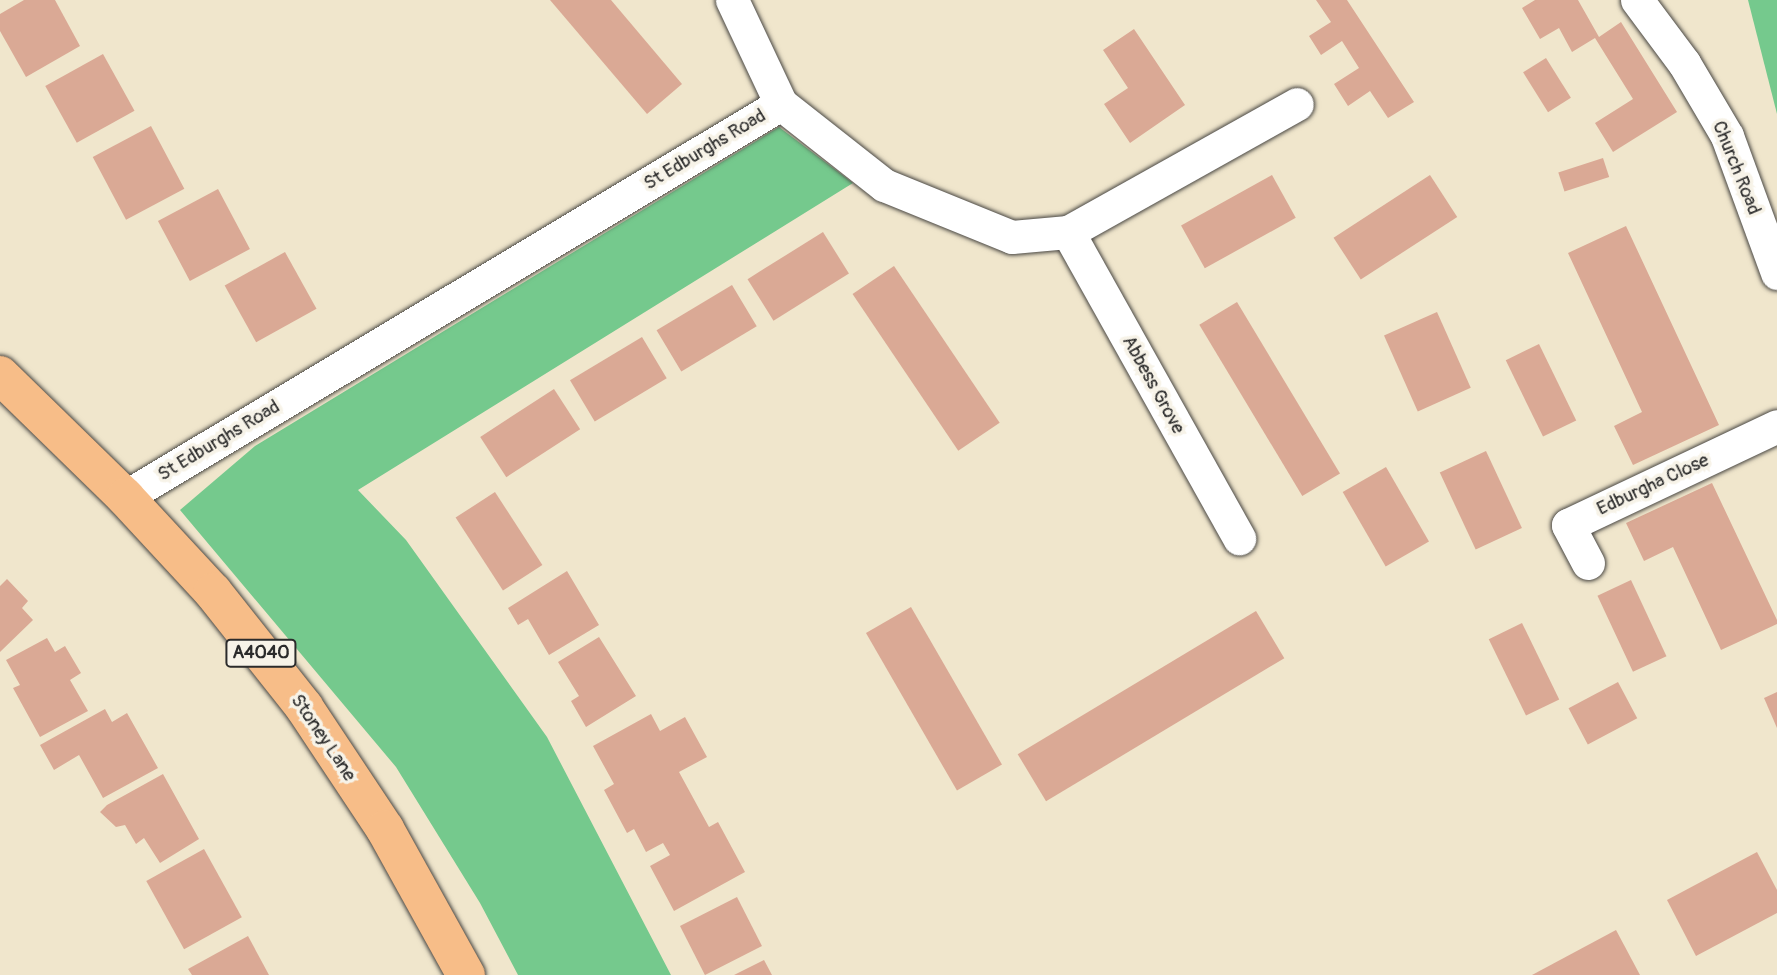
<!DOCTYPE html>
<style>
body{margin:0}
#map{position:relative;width:1777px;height:975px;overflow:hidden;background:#f0e6cc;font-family:Pangolin,sans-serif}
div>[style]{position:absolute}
.green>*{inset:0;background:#75c98d}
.building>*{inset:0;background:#daa995;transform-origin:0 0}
.roads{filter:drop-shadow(0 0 2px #494743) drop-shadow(0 0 2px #494743)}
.minor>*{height:33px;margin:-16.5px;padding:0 16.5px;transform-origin:16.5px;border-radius:16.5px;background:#fff}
.primary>*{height:38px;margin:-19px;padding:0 19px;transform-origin:19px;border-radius:19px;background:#f7bd88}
span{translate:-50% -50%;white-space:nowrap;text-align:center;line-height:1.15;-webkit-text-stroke:7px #f7f3e8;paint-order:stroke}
.shield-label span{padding:2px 5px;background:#f7f3e8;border:2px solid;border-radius:5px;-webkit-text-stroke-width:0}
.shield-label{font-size:18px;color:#2b2b2b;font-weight:700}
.street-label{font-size:19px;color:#2b2b2b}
</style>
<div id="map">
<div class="green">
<div style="clip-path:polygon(1748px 0,1777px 0,1777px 114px)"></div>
<div style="clip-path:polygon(779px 127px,853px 183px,358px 490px,406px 540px,547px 737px,671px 975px,518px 975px,480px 903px,396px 767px,180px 510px,255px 446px)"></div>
</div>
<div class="building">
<div style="clip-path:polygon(24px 0,55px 0,80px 46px,26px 77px,0 31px,0 14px)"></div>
<div style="clip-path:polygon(550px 0,611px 0,682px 84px,647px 114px)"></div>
<div style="clip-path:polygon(1316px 0,1347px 0,1414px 102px,1388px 118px,1370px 91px,1348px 106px,1334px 84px,1359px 68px,1342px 41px,1321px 55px,1309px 36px,1331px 22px)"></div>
<div style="clip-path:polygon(1535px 0,1578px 0,1599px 37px,1621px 22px,1677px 112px,1613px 152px,1595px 123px,1633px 99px,1595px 38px,1572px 52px,1559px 28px,1540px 39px,1522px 8px)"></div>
<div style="clip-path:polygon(1134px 29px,1185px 105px,1130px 143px,1104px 104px,1128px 88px,1103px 50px)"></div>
<div style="left:103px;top:54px;width:65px;height:66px;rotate:61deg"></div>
<div style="left:1546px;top:58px;width:47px;height:27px;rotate:58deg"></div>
<div style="left:151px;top:126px;width:71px;height:66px;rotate:62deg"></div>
<div style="left:1603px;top:158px;width:20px;height:47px;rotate:72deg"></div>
<div style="left:1272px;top:175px;width:49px;height:104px;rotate:61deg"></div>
<div style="left:1430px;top:175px;width:50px;height:115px;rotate:57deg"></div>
<div style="left:218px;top:189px;width:68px;height:68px;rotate:62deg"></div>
<div style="clip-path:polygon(1626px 226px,1719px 425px,1633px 465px,1614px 426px,1642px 412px,1568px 253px)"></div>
<div style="left:823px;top:232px;width:49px;height:89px;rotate:58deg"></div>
<div style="left:285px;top:252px;width:65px;height:69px;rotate:61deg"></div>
<div style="left:894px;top:266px;width:189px;height:50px;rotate:56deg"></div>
<div style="left:732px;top:285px;width:48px;height:88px;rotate:59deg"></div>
<div style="left:1237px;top:302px;width:200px;height:44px;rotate:59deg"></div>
<div style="left:1437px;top:312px;width:83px;height:58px;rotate:66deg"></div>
<div style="left:642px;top:337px;width:48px;height:84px;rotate:59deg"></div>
<div style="left:1539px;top:344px;width:85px;height:37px;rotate:64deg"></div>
<div style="left:554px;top:389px;width:48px;height:88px;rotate:57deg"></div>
<div style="left:1486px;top:451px;width:85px;height:51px;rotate:65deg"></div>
<div style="left:1386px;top:467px;width:86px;height:50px;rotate:60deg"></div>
<div style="clip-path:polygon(1712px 483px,1777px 620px,1777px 624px,1721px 650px,1673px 547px,1644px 561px,1626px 523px)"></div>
<div style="left:495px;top:492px;width:87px;height:47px;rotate:57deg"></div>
<div style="clip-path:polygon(567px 571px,599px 625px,549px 655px,528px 619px,518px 625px,508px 608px)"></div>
<div style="clip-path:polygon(7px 579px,28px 601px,22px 608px,33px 620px,0 652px,0 586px)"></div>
<div style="left:1631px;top:580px;width:84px;height:37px;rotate:65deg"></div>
<div style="left:911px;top:607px;width:182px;height:52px;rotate:60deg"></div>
<div style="left:1256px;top:611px;width:55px;height:278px;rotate:59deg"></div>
<div style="left:1522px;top:623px;width:85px;height:37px;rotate:64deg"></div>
<div style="clip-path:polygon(599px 637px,636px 696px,586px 727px,571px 701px,579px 696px,558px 662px)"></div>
<div style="clip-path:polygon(47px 638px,55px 652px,65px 646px,81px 673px,70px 680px,88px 711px,40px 737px,13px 688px,20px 685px,6px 660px)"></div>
<div style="left:1618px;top:682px;width:41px;height:56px;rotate:62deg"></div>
<div style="clip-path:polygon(1777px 692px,1777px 728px,1764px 698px)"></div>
<div style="clip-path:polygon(105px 709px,112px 722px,127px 713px,158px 768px,103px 798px,79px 755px,54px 770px,40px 745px)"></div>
<div style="clip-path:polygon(651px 714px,660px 731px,685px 717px,707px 757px,679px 772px,709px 827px,718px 822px,745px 872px,674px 911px,650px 866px,670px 855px,663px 843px,646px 852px,634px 829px,627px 833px,604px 790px,614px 784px,593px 746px)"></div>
<div style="clip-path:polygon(163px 774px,199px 839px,160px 863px,144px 838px,136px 844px,125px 825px,116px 827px,100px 812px,107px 805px)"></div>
<div style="left:204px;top:849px;width:78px;height:66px;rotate:61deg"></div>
<div style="clip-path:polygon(1757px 852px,1777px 890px,1777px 913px,1696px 956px,1667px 900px)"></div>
<div style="left:737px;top:897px;width:55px;height:64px;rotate:63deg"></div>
<div style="clip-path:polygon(1616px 930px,1640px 975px,1532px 975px)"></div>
<div style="clip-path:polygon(248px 936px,269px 975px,192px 975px,188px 969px)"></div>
<div style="clip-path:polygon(764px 960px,772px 975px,734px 975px)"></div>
</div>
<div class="roads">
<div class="minor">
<div style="left:732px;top:0;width:115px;rotate:64.8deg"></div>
<div style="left:1637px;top:0;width:79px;rotate:53.3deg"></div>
<div style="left:1684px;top:63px;width:85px;rotate:59.5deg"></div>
<div style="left:1727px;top:136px;width:146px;rotate:69.9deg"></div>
<div style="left:1068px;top:232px;width:351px;rotate:60.8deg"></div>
<div style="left:125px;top:497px;width:765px;rotate:-30.93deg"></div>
<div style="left:781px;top:104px;width:131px;rotate:38.2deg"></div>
<div style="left:884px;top:185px;width:138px;rotate:22.1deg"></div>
<div style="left:1012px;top:237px;width:56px;rotate:-5.1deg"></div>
<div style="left:1068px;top:232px;width:262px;rotate:-29.2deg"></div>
<div style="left:1588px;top:563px;width:43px;rotate:-117.8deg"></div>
<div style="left:1568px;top:525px;width:231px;rotate:-25.3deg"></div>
</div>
<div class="primary">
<div style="left:0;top:375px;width:175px;rotate:44.3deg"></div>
<div style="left:125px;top:497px;width:129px;rotate:47.2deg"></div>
<div style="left:213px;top:592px;width:147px;rotate:51.6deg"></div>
<div style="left:304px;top:707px;width:146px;rotate:56.4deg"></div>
<div style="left:385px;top:829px;width:167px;rotate:61deg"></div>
</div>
</div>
<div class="shield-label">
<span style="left:261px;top:653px">A4040</span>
</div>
<div class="street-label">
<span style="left:705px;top:150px;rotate:-31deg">St Edburghs Road</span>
<span style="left:1736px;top:168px;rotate:68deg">Church Road</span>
<span style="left:1153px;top:385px;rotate:61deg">Abbess Grove</span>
<span style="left:219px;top:441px;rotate:-31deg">St Edburghs Road</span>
<span style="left:1653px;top:485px;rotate:-25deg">Edburgha Close</span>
<span style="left:323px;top:738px;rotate:56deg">Stoney Lane</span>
</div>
</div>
